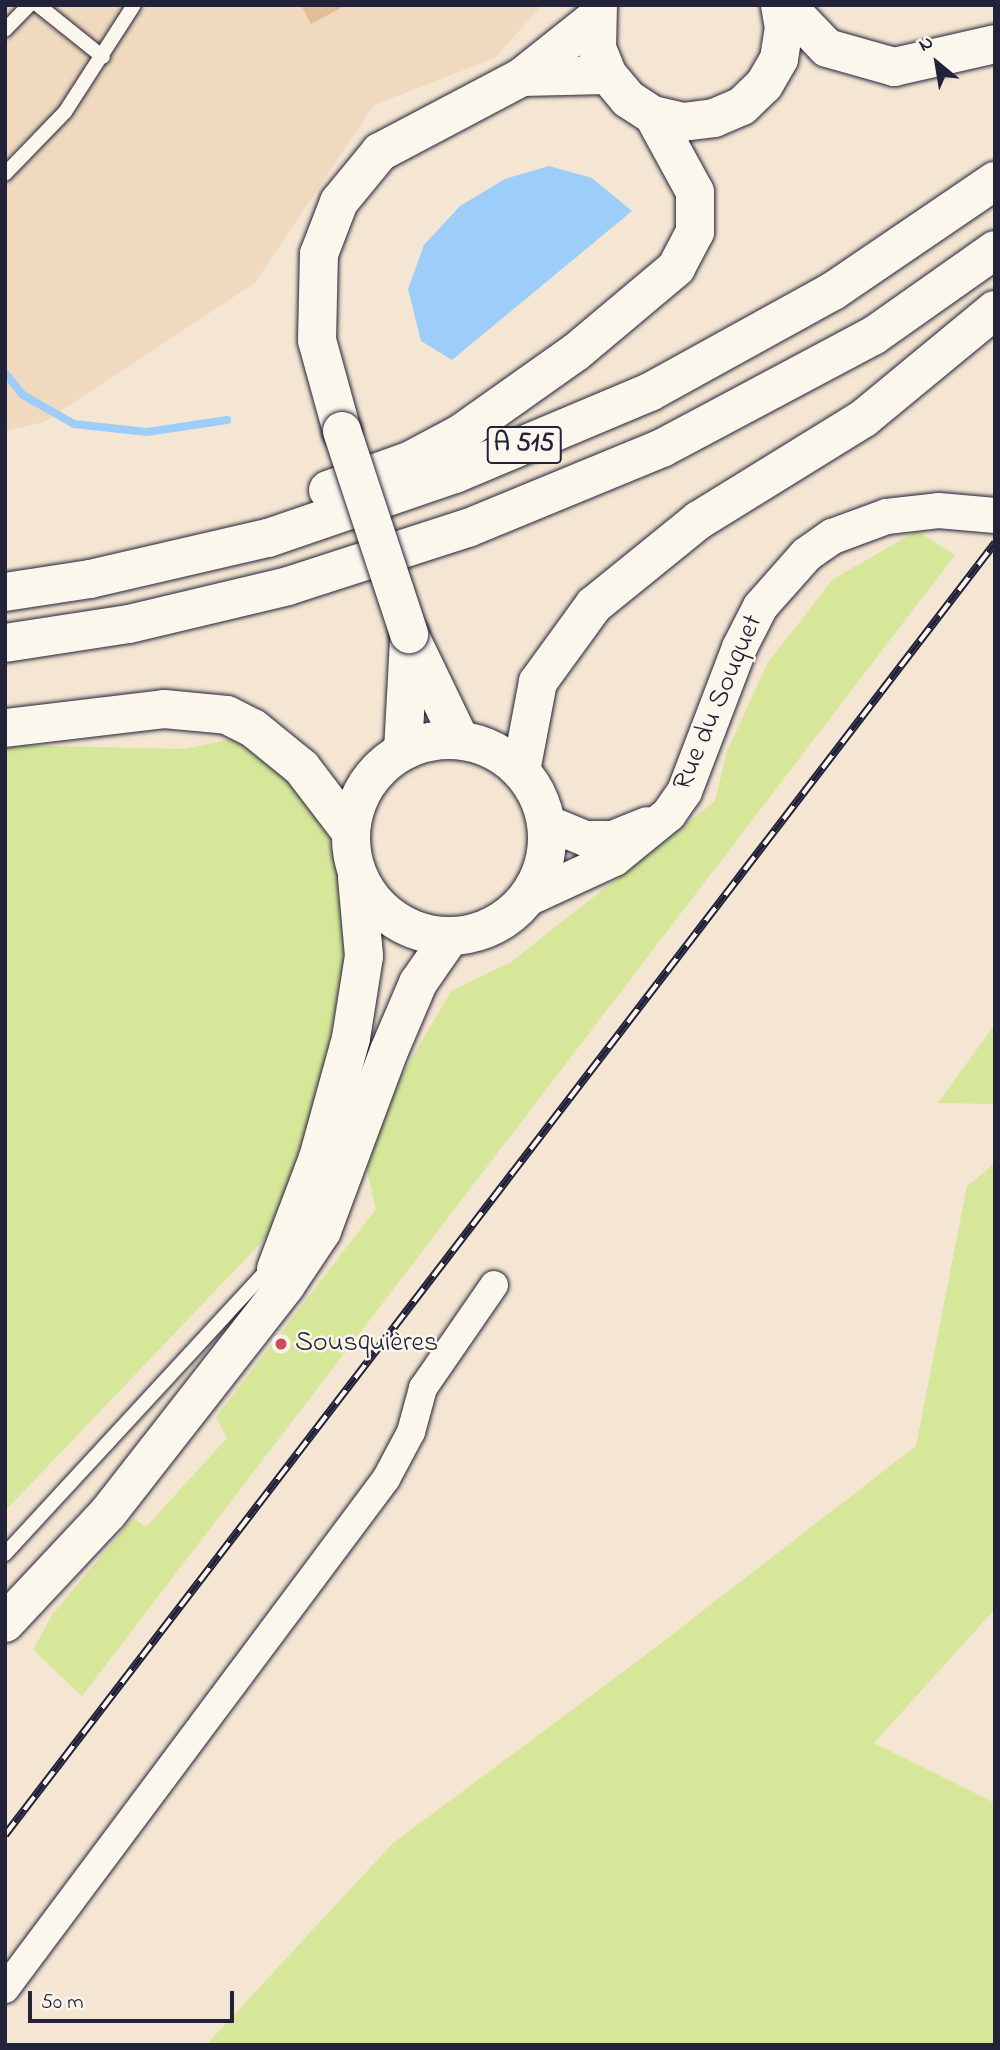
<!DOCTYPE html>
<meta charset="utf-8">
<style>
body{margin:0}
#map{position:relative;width:1000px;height:2050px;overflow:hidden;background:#f4e6d2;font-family:"Indie Flower",sans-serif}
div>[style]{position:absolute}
.built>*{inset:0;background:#efdabf}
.green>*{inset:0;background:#d6e79a}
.water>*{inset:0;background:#9ccef9}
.stream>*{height:8px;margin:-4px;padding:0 4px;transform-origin:4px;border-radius:4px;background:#9ccef9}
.building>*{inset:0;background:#e3bd94}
.roads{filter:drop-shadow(0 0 2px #22223b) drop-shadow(0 0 2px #22223b)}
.service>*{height:14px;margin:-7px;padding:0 7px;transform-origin:7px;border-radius:7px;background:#fbf7ec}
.minor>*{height:28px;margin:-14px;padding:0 14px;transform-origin:14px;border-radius:14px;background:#fbf7ec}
.tertiary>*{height:35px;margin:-17.5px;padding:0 17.5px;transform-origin:17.5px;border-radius:17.5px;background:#fbf7ec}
.secondary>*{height:38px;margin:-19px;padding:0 19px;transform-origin:19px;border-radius:19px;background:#fbf7ec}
.secondary>.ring{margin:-19px;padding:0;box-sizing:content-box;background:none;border:38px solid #fbf7ec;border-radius:50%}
.trunk>*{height:38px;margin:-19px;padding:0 19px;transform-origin:19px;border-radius:19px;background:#fbf7ec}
.motorway>*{height:38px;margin:-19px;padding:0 19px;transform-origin:19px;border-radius:19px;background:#fbf7ec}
.rail>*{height:8px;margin-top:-4px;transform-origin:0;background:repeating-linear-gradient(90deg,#fbf7ec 0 16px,#22223b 0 32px);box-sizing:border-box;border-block:2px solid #22223b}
.bridges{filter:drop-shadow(0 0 2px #22223b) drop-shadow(0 0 2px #22223b)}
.secondary-bridge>*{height:38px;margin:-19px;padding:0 19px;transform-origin:19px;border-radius:19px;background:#fbf7ec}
.dots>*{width:19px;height:19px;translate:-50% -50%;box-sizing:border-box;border:4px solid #fbf7ec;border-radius:50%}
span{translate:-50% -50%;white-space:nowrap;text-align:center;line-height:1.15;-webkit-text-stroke:5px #fbf7ec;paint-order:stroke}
.shield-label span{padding:2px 5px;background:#fbf7ec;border:2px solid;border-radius:5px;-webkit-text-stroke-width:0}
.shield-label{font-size:26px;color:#22223b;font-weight:700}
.street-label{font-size:28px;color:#22223b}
.poi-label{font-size:28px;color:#22223b}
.left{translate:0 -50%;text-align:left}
.frame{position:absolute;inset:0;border:7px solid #22223b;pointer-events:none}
.north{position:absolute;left:902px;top:28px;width:70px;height:70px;-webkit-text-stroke:5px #fbf7ec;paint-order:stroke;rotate:330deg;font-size:19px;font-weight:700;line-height:28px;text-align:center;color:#22223b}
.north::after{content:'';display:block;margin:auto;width:24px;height:32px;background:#22223b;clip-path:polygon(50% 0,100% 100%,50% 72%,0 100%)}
.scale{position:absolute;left:28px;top:1991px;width:206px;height:32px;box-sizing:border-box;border:4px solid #22223b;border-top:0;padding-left:9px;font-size:21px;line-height:24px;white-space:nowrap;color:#22223b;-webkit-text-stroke:5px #fbf7ec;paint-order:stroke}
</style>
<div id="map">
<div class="built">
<div style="clip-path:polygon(5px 5px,542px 5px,495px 58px,374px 105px,255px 283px,44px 422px,5px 431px)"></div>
</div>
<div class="green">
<div style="clip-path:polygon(917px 531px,955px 555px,82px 1696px,33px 1650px,52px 1615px,133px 1518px,146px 1527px,227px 1438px,216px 1417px,376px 1209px,366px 1166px,397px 1084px,451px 991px,511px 962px,715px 801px,727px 751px,767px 664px,833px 579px)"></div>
<div style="clip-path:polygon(231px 739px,290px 773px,321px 810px,340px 879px,344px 961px,325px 1068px,276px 1227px,5px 1511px,5px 745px,185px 749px)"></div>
<div style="clip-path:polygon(995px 1024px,995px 1104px,938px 1103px)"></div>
<div style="clip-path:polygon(995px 1163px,995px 1609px,874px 1743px,995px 1803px,995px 2045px,206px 2045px,393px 1843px,643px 1657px,916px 1446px,967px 1186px)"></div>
</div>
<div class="water">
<div style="clip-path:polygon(549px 166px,592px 178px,632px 211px,452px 360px,421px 341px,408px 289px,424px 245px,460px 206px,505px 179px)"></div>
</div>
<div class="stream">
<div style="left:5px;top:373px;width:28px;rotate:51deg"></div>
<div style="left:23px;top:395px;width:59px;rotate:29.6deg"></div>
<div style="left:74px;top:424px;width:73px;rotate:6.3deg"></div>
<div style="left:147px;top:432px;width:81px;rotate:-8.5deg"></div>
</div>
<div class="building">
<div style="clip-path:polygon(301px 5px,346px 5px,311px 24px)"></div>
</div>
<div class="roads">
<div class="service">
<div style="left:38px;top:5px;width:83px;rotate:38.7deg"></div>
<div style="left:5px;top:30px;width:35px;rotate:-46deg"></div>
<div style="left:5px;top:174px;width:86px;rotate:-45.9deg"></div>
<div style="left:65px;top:112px;width:127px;rotate:-57.2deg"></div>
<div style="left:5px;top:1554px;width:393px;rotate:-47.3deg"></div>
</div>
<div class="minor">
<div style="left:5px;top:1989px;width:637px;rotate:-53.24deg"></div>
<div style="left:386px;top:1479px;width:53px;rotate:-62deg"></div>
<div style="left:411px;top:1432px;width:46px;rotate:-74.7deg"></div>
<div style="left:423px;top:1388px;width:125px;rotate:-55.4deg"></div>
</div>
<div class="tertiary">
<div style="left:546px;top:822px;width:42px;rotate:22.3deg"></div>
<div style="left:585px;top:838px;width:27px"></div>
<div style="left:612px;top:838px;width:37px;rotate:-22deg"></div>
<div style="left:527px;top:898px;width:96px;rotate:-24.7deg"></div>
<div style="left:614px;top:858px;width:70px;rotate:-39.2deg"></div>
<div style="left:668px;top:814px;width:28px;rotate:-55deg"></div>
<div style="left:684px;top:791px;width:154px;rotate:-69.1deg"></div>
<div style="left:739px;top:647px;width:46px;rotate:-62.9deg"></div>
<div style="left:760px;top:606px;width:69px;rotate:-48.5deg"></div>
<div style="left:806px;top:554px;width:32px;rotate:-35deg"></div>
<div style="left:832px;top:536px;width:58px;rotate:-20.3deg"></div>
<div style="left:886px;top:516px;width:52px;rotate:-6.6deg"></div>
<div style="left:938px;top:510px;width:57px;rotate:5deg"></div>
</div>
<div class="secondary">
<div style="left:598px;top:5px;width:43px;rotate:91.3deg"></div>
<div style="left:597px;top:48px;width:29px;rotate:68deg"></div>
<div style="left:608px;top:75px;width:31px;rotate:50deg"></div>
<div style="left:628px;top:99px;width:30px;rotate:33deg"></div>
<div style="left:653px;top:115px;width:31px;rotate:13deg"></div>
<div style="left:683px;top:122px;width:31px;rotate:-7deg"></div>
<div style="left:714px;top:118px;width:30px;rotate:-23deg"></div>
<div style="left:742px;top:106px;width:30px;rotate:-44deg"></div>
<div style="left:764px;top:85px;width:30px;rotate:-60deg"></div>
<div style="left:779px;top:59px;width:31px;rotate:-81deg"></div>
<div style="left:784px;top:28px;width:23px;rotate:-100deg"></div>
<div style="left:522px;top:77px;width:86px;rotate:-1.3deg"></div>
<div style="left:342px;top:431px;width:94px;rotate:-105.4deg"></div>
<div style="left:317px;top:340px;width:86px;rotate:-88.7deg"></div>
<div style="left:319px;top:254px;width:56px;rotate:-69deg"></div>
<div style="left:339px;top:202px;width:65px;rotate:-50.6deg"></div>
<div style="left:380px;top:152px;width:161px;rotate:-27.8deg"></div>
<div style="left:522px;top:77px;width:95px;rotate:-38.6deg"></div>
<div style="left:409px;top:634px;width:118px;rotate:64.3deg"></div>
<div class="ring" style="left:351px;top:740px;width:158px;height:158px"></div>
<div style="left:403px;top:751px;width:111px;rotate:-86.9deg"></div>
<div style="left:276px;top:1269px;width:119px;rotate:-69.3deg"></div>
<div style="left:318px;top:1158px;width:124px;rotate:-74.6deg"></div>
<div style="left:351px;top:1038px;width:83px;rotate:-81deg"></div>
<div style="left:364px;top:956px;width:79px;rotate:-95.1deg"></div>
<div style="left:5px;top:1623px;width:151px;rotate:-46.9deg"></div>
<div style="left:108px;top:1513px;width:289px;rotate:-52deg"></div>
<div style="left:286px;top:1285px;width:65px;rotate:-56.3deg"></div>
<div style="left:322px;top:1231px;width:192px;rotate:-69.6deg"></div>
<div style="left:389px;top:1051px;width:74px;rotate:-66.9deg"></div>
<div style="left:418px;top:983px;width:56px;rotate:-55.2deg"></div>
</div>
<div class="trunk">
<div style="left:786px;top:5px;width:59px;rotate:46.4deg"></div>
<div style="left:827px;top:48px;width:70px;rotate:15.8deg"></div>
<div style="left:894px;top:67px;width:104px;rotate:-12.8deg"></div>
<div style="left:521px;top:771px;width:91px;rotate:-79.2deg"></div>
<div style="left:538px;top:682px;width:95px;rotate:-54deg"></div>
<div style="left:594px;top:605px;width:135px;rotate:-39deg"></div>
<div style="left:699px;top:520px;width:194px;rotate:-31.7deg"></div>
<div style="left:864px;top:418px;width:170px;rotate:-39.5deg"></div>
</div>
<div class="motorway">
<div style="left:328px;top:490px;width:86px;rotate:-19.7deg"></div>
<div style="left:409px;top:461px;width:58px;rotate:-27.9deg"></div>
<div style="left:460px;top:434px;width:142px;rotate:-35.3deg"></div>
<div style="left:576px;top:352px;width:131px;rotate:-40deg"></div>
<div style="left:676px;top:268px;width:41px;rotate:-62.2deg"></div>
<div style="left:695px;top:232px;width:40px;rotate:-90deg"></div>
<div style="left:695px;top:192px;width:88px;rotate:-118.6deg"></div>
<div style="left:5px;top:592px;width:86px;rotate:-8.7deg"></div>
<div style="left:90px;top:579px;width:183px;rotate:-13deg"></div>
<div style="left:268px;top:538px;width:198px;rotate:-18.9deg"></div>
<div style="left:455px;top:474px;width:212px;rotate:-22.8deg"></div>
<div style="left:650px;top:392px;width:209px;rotate:-28.9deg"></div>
<div style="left:833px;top:291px;width:196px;rotate:-34.2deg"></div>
<div style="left:5px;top:643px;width:125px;rotate:-8.7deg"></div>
<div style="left:129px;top:624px;width:163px;rotate:-13.4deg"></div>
<div style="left:288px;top:586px;width:189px;rotate:-17.9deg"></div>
<div style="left:468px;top:528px;width:210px;rotate:-22.4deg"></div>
<div style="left:662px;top:448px;width:239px;rotate:-28deg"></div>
<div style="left:873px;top:336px;width:149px;rotate:-35.2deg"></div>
<div style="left:5px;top:728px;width:160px;rotate:-6.8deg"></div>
<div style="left:164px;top:709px;width:63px;rotate:5.4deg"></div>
<div style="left:227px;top:715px;width:29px;rotate:27deg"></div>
<div style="left:253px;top:728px;width:63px;rotate:39.2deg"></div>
<div style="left:302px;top:768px;width:79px;rotate:52.7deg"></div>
</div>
</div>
<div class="rail">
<div style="left:5px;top:1835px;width:1628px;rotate:-52.54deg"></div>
</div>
<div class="bridges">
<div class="secondary-bridge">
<div style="left:342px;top:431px;width:214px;rotate:71.7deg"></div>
</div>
</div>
<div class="dots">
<div style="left:281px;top:1344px;background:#d1495b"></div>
</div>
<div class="shield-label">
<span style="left:524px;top:445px">A 515</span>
</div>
<div class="street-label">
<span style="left:719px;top:703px;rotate:-67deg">Rue du Souquet</span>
</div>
<div class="poi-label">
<span class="left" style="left:295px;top:1344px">Sousquières</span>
</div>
<div class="frame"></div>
<div class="north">N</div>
<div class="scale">50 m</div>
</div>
